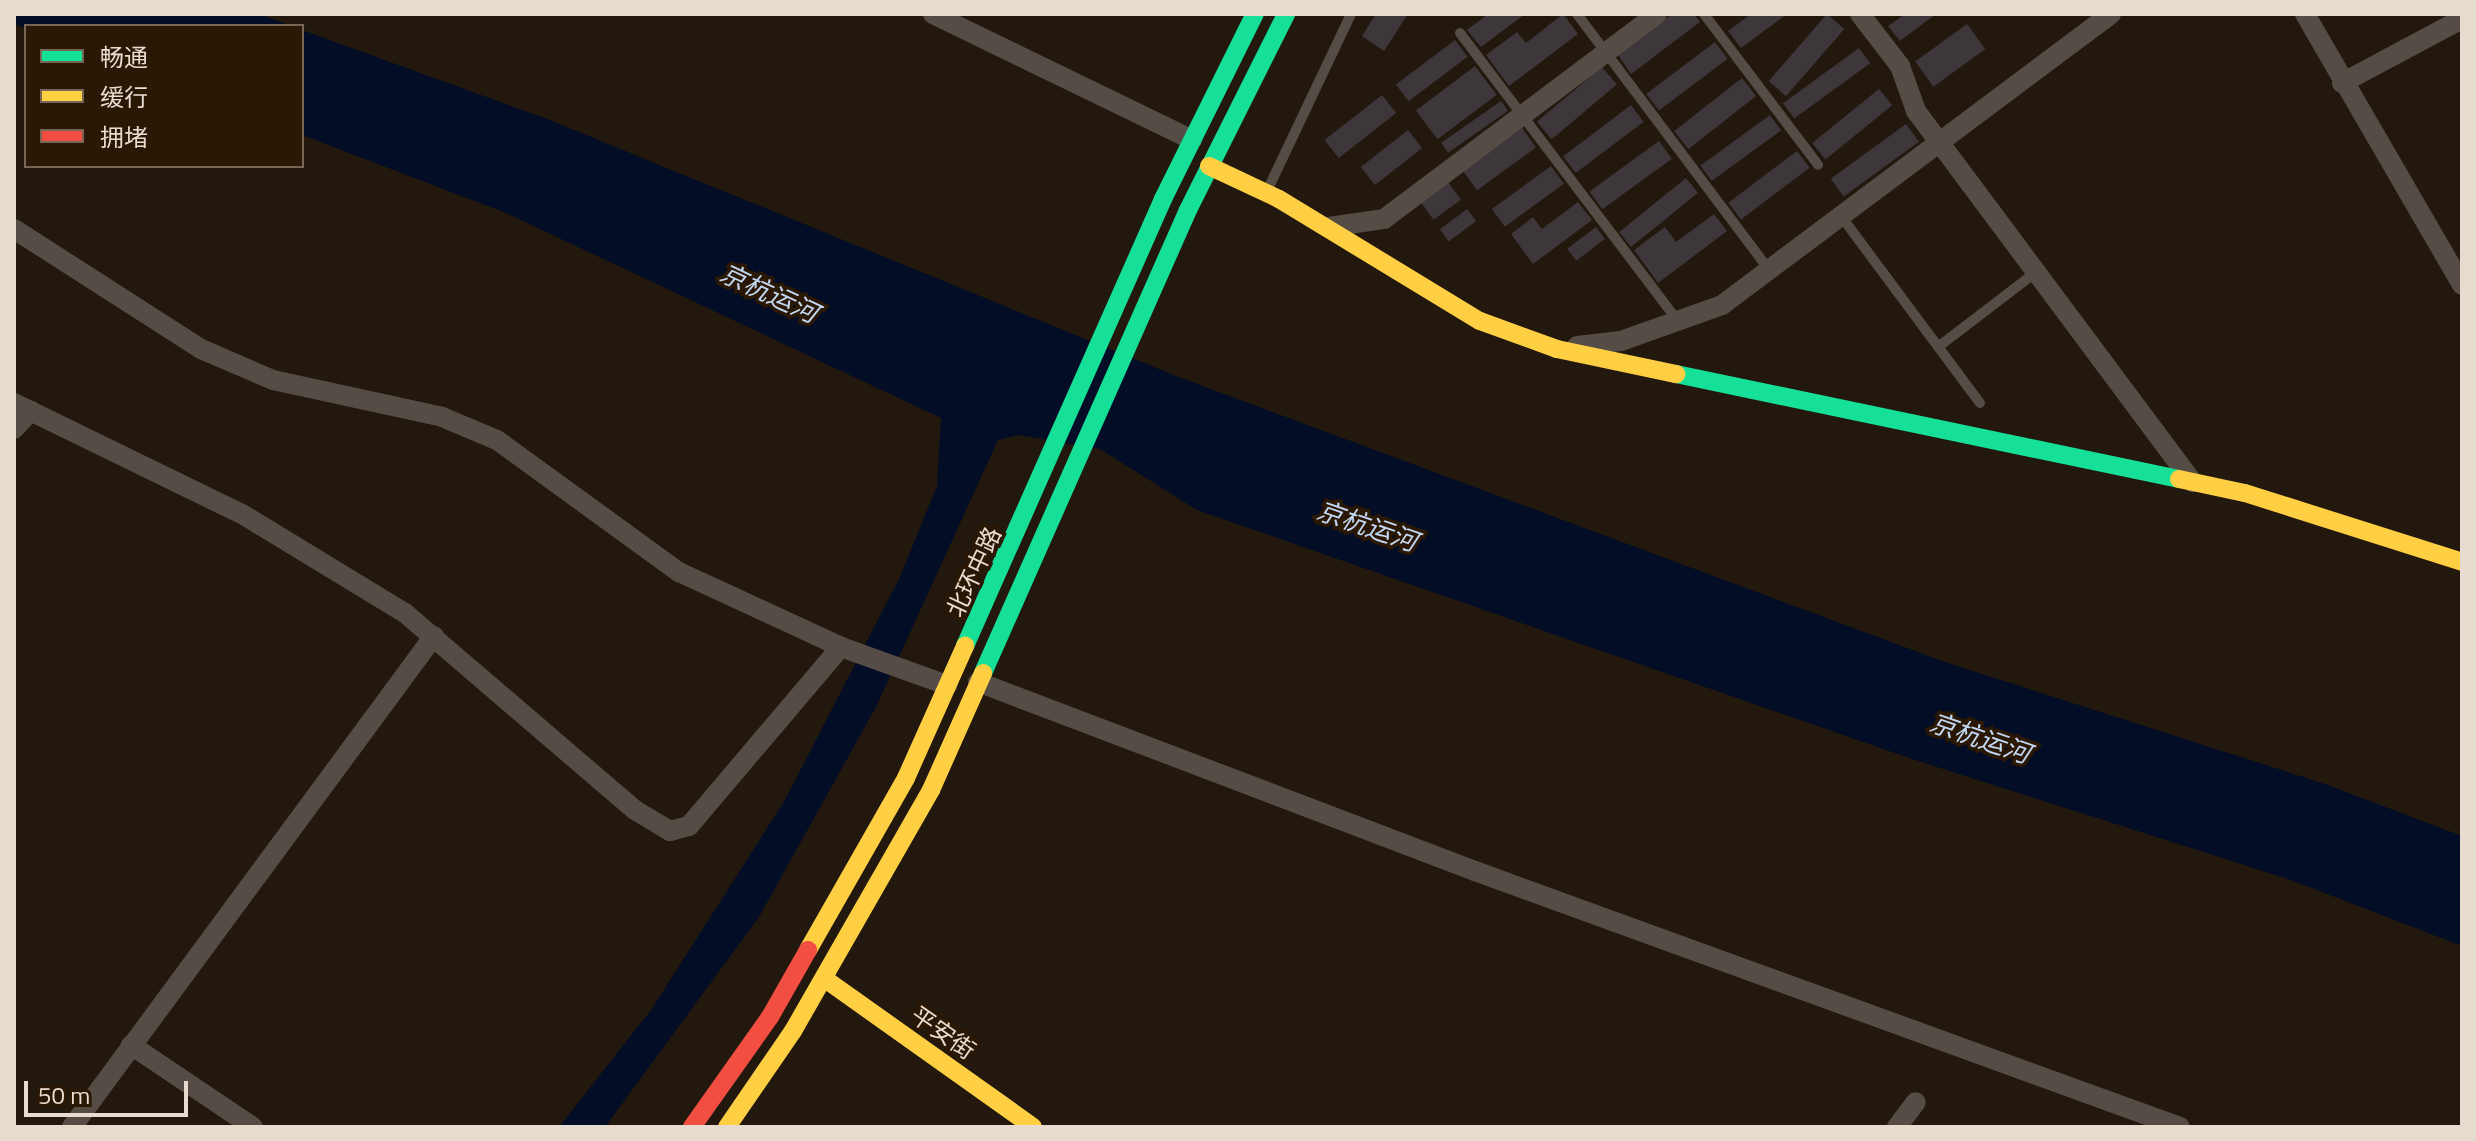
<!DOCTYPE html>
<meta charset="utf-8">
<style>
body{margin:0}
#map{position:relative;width:2476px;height:1141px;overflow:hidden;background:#22180d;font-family:"Titillium Web","Noto Sans SC",sans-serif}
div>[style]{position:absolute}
.water>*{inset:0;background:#030d26}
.building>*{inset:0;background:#3d373b;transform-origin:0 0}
.lane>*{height:10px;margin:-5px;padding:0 5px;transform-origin:5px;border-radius:5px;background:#554d45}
.street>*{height:20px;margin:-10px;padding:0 10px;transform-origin:10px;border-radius:10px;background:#554d45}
.fast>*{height:18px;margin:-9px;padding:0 9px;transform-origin:9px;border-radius:9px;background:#16e098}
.slow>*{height:18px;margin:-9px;padding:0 9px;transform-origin:9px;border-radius:9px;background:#ffcf43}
.jam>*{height:18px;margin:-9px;padding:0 9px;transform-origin:9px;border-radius:9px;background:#f24e42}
span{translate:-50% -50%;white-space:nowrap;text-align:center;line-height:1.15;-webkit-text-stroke:7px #2a1805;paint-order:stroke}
.street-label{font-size:24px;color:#e8dbd0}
.water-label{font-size:26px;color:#c2d7f2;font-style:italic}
.frame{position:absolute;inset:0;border:16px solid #e8dbd0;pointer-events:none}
.legend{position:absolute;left:24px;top:24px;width:280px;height:144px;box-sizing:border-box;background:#2a1805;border:2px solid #766656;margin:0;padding:10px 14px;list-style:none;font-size:24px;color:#e8dbd0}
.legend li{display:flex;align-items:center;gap:16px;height:40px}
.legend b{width:40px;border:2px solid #766656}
.scale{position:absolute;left:24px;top:1081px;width:164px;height:36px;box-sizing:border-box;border:4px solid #e8dbd0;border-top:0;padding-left:10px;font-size:24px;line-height:28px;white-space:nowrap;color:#e8dbd0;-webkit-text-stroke:6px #2a1805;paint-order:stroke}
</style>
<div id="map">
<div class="water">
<div style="clip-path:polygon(14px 14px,259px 14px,292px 26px,26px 28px,14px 24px)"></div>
<div style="clip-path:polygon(302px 30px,547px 119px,1176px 376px,1945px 662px,2325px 784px,2462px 836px,2462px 946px,2291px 880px,1912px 759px,1197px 510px,1100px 449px,1019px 435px,998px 440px,877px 705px,759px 917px,605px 1127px,559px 1127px,651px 1010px,785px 800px,900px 577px,937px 486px,941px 418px,506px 213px,302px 135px)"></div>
</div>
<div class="building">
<div style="clip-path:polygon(1376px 14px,1408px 14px,1384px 51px,1362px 36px)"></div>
<div style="clip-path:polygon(1488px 14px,1525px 14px,1481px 47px,1467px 30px)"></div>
<div style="clip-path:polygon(1563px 14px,1578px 34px,1509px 86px,1486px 55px,1517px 32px,1526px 43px)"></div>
<div style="clip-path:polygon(1672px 14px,1694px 14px,1700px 22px,1631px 74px,1618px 55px)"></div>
<div style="clip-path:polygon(1751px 14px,1787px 14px,1741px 48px,1728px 31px)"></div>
<div style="left:1827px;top:14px;width:23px;height:89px;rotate:41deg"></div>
<div style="clip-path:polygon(1905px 14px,1936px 14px,1900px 41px,1888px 26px)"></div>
<div style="left:1967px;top:24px;width:31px;height:64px;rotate:54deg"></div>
<div style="left:1455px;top:40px;width:21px;height:74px;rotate:53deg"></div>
<div style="left:1715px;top:42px;width:21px;height:86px;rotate:53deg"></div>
<div style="left:1859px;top:48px;width:19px;height:94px;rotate:54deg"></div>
<div style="left:1475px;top:66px;width:36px;height:74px;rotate:53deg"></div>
<div style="left:1602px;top:67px;width:23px;height:85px;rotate:50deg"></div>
<div style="left:1742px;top:78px;width:23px;height:86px;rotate:52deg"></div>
<div style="left:1879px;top:89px;width:21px;height:86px;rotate:51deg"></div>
<div style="left:1382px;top:95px;width:23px;height:73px;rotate:52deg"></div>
<div style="left:1501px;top:101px;width:12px;height:73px;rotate:55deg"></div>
<div style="left:1631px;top:105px;width:21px;height:85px;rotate:53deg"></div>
<div style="left:1770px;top:115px;width:19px;height:86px;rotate:54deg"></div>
<div style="left:1906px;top:124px;width:22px;height:93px;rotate:54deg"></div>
<div style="left:1522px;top:128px;width:24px;height:73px;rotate:54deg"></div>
<div style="left:1408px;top:130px;width:23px;height:60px;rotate:52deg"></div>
<div style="left:1659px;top:141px;width:22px;height:86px;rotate:54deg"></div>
<div style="left:1797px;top:151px;width:21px;height:86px;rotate:53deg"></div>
<div style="left:1551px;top:166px;width:22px;height:73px;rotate:54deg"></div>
<div style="left:1686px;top:178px;width:19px;height:86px;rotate:51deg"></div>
<div style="left:1448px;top:182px;width:22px;height:34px;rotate:54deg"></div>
<div style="clip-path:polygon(1578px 202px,1592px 220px,1533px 264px,1511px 234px,1533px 217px,1542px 229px)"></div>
<div style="left:1467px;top:209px;width:15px;height:34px;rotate:53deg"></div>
<div style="clip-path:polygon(1714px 214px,1727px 231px,1658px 283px,1634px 250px,1665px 227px,1676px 242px)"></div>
<div style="left:1596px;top:227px;width:15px;height:36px;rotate:53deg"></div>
</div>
<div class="lane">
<div style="left:1577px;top:14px;width:320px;rotate:53.1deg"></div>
<div style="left:1704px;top:14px;width:189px;rotate:52.9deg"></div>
<div style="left:1460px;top:33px;width:358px;rotate:52.9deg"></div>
<div style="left:1267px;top:191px;width:196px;rotate:-64.6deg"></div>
<div style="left:1841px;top:216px;width:233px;rotate:53.4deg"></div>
<div style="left:1938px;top:347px;width:123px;rotate:-37.4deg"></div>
</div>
<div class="street">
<div style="left:933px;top:14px;width:288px;rotate:25.9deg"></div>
<div style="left:1860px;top:14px;width:66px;rotate:52.4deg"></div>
<div style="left:1900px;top:66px;width:48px;rotate:70.4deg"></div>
<div style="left:1916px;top:111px;width:463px;rotate:53.3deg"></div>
<div style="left:2305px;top:14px;width:313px;rotate:59.9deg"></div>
<div style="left:2342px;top:83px;width:136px;rotate:-28.1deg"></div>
<div style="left:1329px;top:227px;width:56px;rotate:-8.3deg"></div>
<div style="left:1384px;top:219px;width:341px;rotate:-36.9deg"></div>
<div style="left:14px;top:229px;width:222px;rotate:32.7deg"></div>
<div style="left:201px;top:349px;width:78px;rotate:23.3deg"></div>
<div style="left:273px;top:380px;width:173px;rotate:12.3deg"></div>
<div style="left:442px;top:417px;width:60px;rotate:22.7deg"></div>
<div style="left:497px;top:440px;width:225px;rotate:36deg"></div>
<div style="left:679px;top:572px;width:179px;rotate:24.8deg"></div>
<div style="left:841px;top:647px;width:113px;rotate:19.7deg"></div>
<div style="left:1577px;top:346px;width:44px;rotate:-6.5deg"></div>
<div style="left:1621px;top:341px;width:107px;rotate:-19.6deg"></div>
<div style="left:1722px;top:305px;width:486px;rotate:-36.8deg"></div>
<div style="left:14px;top:403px;width:254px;rotate:26deg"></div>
<div style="left:242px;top:514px;width:191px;rotate:31.3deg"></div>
<div style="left:405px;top:613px;width:303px;rotate:40.6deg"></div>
<div style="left:635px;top:810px;width:41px;rotate:31deg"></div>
<div style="left:670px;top:831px;width:20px;rotate:-15deg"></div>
<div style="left:689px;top:826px;width:235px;rotate:-49.7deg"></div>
<div style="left:14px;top:429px;width:25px;rotate:-47deg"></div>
<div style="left:978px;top:682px;width:532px;rotate:20.82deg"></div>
<div style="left:1475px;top:871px;width:750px;rotate:19.96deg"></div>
<div style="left:131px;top:1045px;width:147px;rotate:33.9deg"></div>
<div style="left:72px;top:1127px;width:610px;rotate:-53.6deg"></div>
<div style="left:1897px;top:1127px;width:31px;rotate:-53deg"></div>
</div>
<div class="fast">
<div style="left:1676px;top:374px;width:514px;rotate:11.79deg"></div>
<div style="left:965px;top:646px;width:489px;rotate:-66.1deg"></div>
<div style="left:1163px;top:199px;width:207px;rotate:-63.6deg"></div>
<div style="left:983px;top:673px;width:506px;rotate:-66.12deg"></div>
<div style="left:1188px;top:210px;width:219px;rotate:-63.4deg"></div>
</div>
<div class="slow">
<div style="left:1209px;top:166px;width:77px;rotate:25.2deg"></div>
<div style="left:1279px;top:199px;width:235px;rotate:31.3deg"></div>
<div style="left:1480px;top:321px;width:82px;rotate:20deg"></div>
<div style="left:1557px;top:349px;width:122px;rotate:11.9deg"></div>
<div style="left:2179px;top:479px;width:67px;rotate:12deg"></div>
<div style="left:2245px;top:493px;width:228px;rotate:17.6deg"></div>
<div style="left:808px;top:950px;width:198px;rotate:-60.3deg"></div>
<div style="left:906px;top:778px;width:145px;rotate:-65.9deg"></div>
<div style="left:825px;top:979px;width:255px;rotate:35.4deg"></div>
<div style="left:727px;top:1127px;width:116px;rotate:-55.5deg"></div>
<div style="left:793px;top:1031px;width:278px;rotate:-60.2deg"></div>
<div style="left:931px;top:790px;width:128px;rotate:-66deg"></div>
</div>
<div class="jam">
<div style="left:692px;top:1127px;width:135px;rotate:-54.7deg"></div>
<div style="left:770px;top:1017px;width:77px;rotate:-60.4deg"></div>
</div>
<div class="street-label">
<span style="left:974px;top:572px;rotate:-65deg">北环中路</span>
<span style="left:943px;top:1033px;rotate:35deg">平安街</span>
</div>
<div class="water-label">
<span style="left:769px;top:293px;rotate:25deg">京杭运河</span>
<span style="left:1367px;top:526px;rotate:19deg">京杭运河</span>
<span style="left:1980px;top:738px;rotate:19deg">京杭运河</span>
</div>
<div class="frame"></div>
<ul class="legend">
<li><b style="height:10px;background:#16e098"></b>畅通</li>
<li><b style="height:10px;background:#ffcf43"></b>缓行</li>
<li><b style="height:10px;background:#f24e42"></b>拥堵</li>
</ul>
<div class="scale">50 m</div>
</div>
